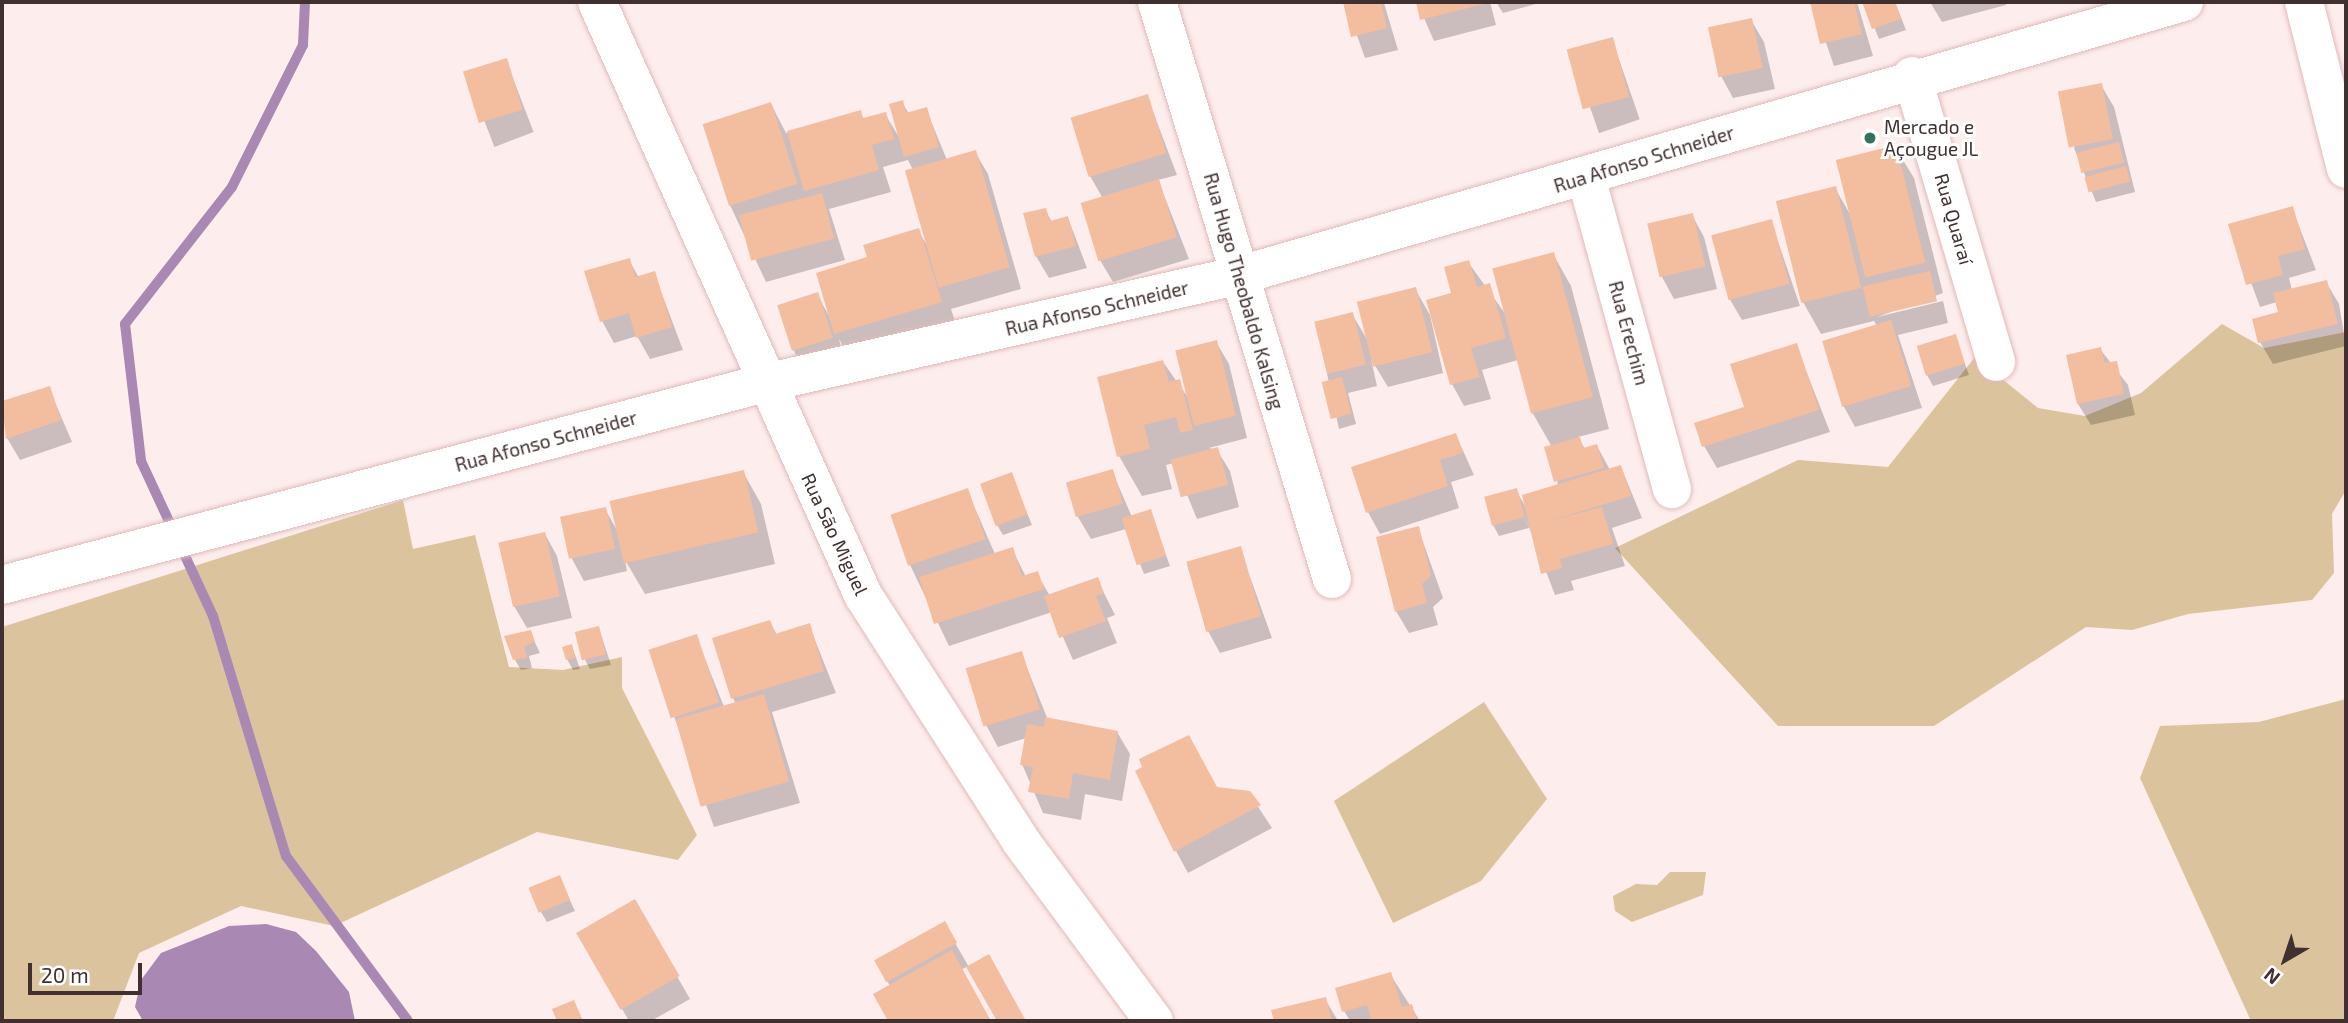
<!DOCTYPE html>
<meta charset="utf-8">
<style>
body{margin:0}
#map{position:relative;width:2348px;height:1023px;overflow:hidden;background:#feeded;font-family:"Exo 2",sans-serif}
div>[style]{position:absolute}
.green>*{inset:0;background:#dbc49d}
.water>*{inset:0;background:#a988b4}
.shadow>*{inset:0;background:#0003;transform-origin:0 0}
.stream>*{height:10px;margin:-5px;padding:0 5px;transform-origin:5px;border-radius:5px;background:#a988b4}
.building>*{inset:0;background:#f3bda0;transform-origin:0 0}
.roads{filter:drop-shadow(0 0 2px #e2b9b9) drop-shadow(0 0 2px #e2b9b9)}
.street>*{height:38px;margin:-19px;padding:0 19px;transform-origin:19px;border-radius:19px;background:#fff}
.dots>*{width:19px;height:19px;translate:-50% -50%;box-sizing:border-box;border:4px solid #fff;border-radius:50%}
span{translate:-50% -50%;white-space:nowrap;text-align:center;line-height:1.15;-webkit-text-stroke:6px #fff;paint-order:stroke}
.poi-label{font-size:19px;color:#40302f}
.left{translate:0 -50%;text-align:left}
.street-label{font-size:19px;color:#40302f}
.frame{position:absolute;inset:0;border:4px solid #40302f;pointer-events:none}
.north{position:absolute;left:2250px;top:925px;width:70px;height:70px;-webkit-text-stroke:5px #fff;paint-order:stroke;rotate:219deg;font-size:19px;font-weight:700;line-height:28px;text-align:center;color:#40302f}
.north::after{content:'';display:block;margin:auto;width:24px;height:32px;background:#40302f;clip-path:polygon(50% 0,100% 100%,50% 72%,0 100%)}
.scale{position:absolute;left:28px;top:963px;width:114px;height:32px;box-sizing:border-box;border:4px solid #40302f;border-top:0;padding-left:9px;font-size:21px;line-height:24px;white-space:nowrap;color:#40302f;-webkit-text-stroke:5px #fff;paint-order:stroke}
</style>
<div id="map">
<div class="green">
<div style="clip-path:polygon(2222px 324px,2264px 348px,2346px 332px,2346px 490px,2332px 514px,2334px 573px,2312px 600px,2188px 614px,2132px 630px,2086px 627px,1934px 726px,1778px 726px,1615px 548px,1798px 460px,1888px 467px,1975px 357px,2038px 408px,2085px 416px,2141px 393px)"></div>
<div style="clip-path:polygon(403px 500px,413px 549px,475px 535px,509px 667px,563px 670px,622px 657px,622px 688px,697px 835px,678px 860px,537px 832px,334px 926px,241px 906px,139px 953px,113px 1021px,2px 1021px,2px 627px)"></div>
<div style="clip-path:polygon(2346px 699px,2346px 1021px,2251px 1021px,2140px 778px,2160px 726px,2259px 722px)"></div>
<div style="clip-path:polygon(1484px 702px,1547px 799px,1481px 881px,1393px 923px,1334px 801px)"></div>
<div style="clip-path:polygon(1670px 872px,1706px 872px,1703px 895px,1632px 922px,1615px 911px,1613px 896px,1636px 884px,1657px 885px)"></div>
</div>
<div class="water">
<div style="clip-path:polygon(266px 924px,296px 932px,316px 951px,349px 992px,355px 1021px,143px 1021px,135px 1007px,141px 980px,161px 953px,229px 926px)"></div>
</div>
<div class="shadow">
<div style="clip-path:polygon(1345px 2px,1392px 2px,1384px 3px,1398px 50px,1365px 58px)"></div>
<div style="clip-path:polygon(1417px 2px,1490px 2px,1496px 25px,1434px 41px)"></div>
<div style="clip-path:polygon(1496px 2px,1543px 2px,1503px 13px)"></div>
<div style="clip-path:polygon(1812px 2px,1857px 2px,1873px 56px,1834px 66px)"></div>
<div style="clip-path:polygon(1864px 2px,1895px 2px,1906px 30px,1879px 39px)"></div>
<div style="clip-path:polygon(1930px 2px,2005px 2px,2006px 5px,1942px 22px)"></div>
<div style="clip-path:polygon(1751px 20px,1764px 42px,1775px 89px,1733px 98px,1721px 76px)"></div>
<div style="left:1612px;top:39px;width:85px;height:43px;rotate:71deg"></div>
<div style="left:506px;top:60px;width:77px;height:42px;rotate:69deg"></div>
<div style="clip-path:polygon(2101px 85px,2114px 107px,2135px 192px,2096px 202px,2074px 148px)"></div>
<div style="clip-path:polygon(1147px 96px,1177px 175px,1158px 180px,1189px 259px,1113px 282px,1100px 260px,1102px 197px,1090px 176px)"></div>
<div style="clip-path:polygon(902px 102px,909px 114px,926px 109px,947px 160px,975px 152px,988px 174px,1021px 289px,951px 309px,959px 334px,854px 365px,839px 339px,844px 360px,806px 373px,794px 351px,817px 294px,829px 316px,869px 259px,918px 230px,928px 247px,913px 170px,908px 160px,883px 167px,891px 192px,829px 209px,845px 260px,766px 282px,730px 205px,771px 104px,786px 133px,860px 112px,864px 120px,885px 114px,899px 137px)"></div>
<div style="clip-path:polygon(1895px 147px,1914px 178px,1943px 293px,1877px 317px,1943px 301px,1948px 323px,1898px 335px,1922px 408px,1855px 427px,1843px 405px,1877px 326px,1874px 321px,1821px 334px,1803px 302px,1835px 188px,1851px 216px)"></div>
<div style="clip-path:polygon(2292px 208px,2316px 270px,2289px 278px,2292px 290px,2326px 282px,2339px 304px,2346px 346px,2273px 364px,2260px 342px,2280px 313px,2277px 302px,2260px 307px,2230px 225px)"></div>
<div style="clip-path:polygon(1045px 210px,1052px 222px,1068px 218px,1087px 268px,1049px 278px,1036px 256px)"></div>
<div style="clip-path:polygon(1692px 215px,1704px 237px,1717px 289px,1674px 299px,1662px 277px)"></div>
<div style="clip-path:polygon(1771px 221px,1800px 306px,1742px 320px,1729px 298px)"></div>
<div style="clip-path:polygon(1553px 254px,1571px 286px,1609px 429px,1578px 437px,1585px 449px,1597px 446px,1610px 470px,1621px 467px,1642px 518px,1612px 528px,1625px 566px,1571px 581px,1574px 590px,1555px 595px,1522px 509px,1529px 528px,1499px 536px,1493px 525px,1516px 490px,1525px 506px,1558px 486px,1552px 447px,1532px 412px,1518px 360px,1482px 370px,1491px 399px,1464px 406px,1452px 384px,1454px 295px,1468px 262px,1504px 312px)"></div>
<div style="clip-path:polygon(629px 260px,639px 278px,654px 273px,683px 350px,650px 359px,637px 336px,614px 343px,602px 321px)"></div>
<div style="clip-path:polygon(1415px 289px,1430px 315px,1443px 373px,1388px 387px,1371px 359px,1377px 386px,1348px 393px,1356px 424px,1339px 429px,1316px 323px,1352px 314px,1368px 341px)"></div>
<div style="clip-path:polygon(1955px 336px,1969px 375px,1933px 386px,1927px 375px)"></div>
<div style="clip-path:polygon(1216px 342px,1229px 364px,1247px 438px,1209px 448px,1217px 450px,1230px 471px,1239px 507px,1197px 519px,1174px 463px,1166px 465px,1172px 489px,1142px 496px,1119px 456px,1163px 362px,1187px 396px)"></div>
<div style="clip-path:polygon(1796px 345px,1830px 432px,1717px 468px,1704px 446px,1746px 408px)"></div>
<div style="clip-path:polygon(2100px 349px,2128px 385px,2135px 415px,2091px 425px,2078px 404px)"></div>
<div style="clip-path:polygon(49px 388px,72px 442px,20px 460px,7px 438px,2px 403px)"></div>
<div style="clip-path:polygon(1456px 435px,1474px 475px,1451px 482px,1459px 508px,1380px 534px,1368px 512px)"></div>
<div style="clip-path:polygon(1112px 471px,1132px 517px,1150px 511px,1170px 566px,1144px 574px,1126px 529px,1091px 539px,1078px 517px)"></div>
<div style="clip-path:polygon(743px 472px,761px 504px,775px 564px,645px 594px,625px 560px,627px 571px,584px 581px,572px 559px,605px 509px,618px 532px)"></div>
<div style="clip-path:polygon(1011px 474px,1032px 525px,1003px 535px,997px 525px)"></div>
<div style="clip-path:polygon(967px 490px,995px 554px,1012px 549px,1026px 577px,1037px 574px,1050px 596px,1097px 579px,1115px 615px,1107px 618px,1117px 643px,1073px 660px,1052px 612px,949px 646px,910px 565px)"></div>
<div style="clip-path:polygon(1418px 528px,1443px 598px,1433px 607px,1438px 625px,1409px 633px,1396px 611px)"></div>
<div style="clip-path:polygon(545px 534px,557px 556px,572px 618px,527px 628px,514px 606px)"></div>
<div style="clip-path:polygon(1240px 549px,1272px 638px,1220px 653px,1208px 631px)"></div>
<div style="clip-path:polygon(770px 622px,777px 635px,809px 625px,836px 693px,772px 712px,800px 803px,714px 827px,650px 650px,696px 636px,724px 707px,736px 704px,733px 698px)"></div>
<div style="clip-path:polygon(599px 628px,611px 665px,590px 669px,584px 658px)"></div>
<div style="clip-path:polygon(530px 632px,540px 653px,529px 656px,532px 668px,521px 670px,515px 660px)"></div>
<div style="clip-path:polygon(572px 646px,580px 669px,573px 670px,567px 659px)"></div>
<div style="clip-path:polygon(1021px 653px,1048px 720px,1117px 732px,1130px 754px,1122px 801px,1085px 794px,1081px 820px,1043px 813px,1022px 764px,1026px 738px,998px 747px,986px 725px)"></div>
<div style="clip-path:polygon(1217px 789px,1249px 793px,1272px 828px,1188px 873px,1176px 851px)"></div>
<div style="clip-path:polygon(559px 877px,575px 911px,547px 922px,541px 912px)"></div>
<div style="clip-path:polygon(634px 901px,690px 999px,651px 1021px,629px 1021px,579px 933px)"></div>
<div style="clip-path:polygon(944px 924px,969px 967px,988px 957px,1024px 1021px,999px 1021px,968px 966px,961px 970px,990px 1021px,890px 1021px,875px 994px,890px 986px,876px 961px)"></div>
<div style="clip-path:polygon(1390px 974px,1420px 1021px,1350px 1021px,1344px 1011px)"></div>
<div style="clip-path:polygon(1325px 999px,1338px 1021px,1276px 1021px,1273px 1011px)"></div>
</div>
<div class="stream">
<div style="left:305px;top:2px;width:43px;rotate:92.7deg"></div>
<div style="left:303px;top:45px;width:159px;rotate:116.6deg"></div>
<div style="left:232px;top:187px;width:174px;rotate:128deg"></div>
<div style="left:125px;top:324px;width:138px;rotate:83.3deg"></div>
<div style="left:141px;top:461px;width:171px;rotate:65.1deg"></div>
<div style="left:213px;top:616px;width:251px;rotate:73.1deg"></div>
<div style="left:286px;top:856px;width:205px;rotate:53.5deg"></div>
</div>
<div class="building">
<div style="clip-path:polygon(1343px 2px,1381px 2px,1387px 28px,1351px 37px)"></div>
<div style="clip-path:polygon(1416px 2px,1488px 2px,1488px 3px,1420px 20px)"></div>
<div style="clip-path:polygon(1810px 2px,1854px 2px,1862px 34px,1820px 44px)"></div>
<div style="clip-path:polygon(1862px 2px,1895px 2px,1901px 19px,1872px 29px)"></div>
<div style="left:1752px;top:18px;width:51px;height:45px;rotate:78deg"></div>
<div style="left:1613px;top:37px;width:62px;height:48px;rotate:75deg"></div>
<div style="left:507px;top:58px;width:54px;height:46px;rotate:73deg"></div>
<div style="left:2102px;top:83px;width:57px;height:45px;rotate:79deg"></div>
<div style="left:1148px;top:94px;width:62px;height:81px;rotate:73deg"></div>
<div style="clip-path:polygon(903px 100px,906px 113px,927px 107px,939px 147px,904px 157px,889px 104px)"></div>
<div style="left:771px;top:102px;width:86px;height:72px;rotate:72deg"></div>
<div style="clip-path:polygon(861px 110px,863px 118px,886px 112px,894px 139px,872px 145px,879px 170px,804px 191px,787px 131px)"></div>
<div style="left:2119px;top:142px;width:21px;height:44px;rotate:76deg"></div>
<div style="left:1896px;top:145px;width:121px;height:62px;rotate:76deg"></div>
<div style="left:976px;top:150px;width:122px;height:74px;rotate:74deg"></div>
<div style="left:2126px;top:166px;width:16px;height:43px;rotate:75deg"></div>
<div style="left:1159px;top:179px;width:61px;height:82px;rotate:73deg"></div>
<div style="left:1836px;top:186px;width:105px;height:62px;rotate:76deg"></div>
<div style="left:822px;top:193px;width:47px;height:86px;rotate:75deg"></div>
<div style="clip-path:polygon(2293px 206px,2305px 249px,2278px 256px,2283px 275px,2246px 285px,2228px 224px)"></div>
<div style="clip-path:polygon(1046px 208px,1050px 221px,1068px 216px,1076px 246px,1035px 257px,1023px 213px)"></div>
<div style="left:1693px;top:213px;width:55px;height:47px;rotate:77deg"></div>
<div style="left:1772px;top:219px;width:67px;height:63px;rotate:75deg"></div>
<div style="clip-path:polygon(919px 228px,942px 302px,834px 334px,816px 273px,867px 257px,863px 245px)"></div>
<div style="left:1554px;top:252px;width:150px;height:64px;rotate:75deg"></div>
<div style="clip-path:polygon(630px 258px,635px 277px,655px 271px,672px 327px,636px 338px,629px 313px,600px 322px,584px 271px)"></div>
<div style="clip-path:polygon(1469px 260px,1477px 287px,1490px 283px,1506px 338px,1471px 348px,1480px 377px,1450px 385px,1426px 300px,1451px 293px,1444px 267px)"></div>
<div style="left:1930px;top:271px;width:31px;height:69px;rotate:77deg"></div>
<div style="clip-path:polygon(2327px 280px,2338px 324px,2258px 343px,2252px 319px,2278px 312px,2273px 293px)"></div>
<div style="left:1416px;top:287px;width:67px;height:61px;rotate:76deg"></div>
<div style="left:818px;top:292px;width:48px;height:43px;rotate:72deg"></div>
<div style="left:1353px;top:312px;width:54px;height:40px;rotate:76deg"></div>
<div style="left:1891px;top:320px;width:69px;height:72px;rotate:73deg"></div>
<div style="left:1956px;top:334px;width:31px;height:41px;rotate:73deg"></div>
<div style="left:1217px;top:340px;width:78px;height:43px;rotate:76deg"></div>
<div style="clip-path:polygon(1797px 343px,1819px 410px,1702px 447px,1694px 423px,1744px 407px,1730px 364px)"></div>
<div style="clip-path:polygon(2101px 347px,2105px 363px,2117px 361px,2124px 394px,2077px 404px,2066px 355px)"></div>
<div style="clip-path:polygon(1163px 360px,1169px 382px,1180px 379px,1193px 430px,1180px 433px,1176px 417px,1144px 425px,1150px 449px,1117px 457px,1097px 377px)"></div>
<div style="left:1342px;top:377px;width:38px;height:21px;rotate:76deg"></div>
<div style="clip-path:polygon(50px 386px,61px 420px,6px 439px,2px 401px)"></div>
<div style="clip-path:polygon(1456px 433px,1463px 453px,1440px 460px,1448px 486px,1366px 513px,1351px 467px)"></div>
<div style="clip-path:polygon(1580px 437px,1583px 448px,1597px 444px,1604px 468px,1554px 482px,1544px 447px)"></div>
<div style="left:1218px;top:447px;width:39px;height:49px;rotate:75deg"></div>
<div style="clip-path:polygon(1621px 465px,1631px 496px,1549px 521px,1602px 507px,1613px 544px,1560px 559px,1562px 568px,1541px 574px,1522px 495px)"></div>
<div style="left:1113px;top:469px;width:36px;height:49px;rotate:74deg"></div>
<div style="left:744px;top:470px;width:64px;height:138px;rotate:77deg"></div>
<div style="left:1012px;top:472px;width:45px;height:34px;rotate:70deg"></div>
<div style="left:968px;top:488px;width:54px;height:82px;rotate:71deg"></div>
<div style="left:1517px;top:488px;width:30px;height:34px;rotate:75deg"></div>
<div style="left:606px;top:507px;width:43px;height:47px;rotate:78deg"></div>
<div style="left:1151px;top:509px;width:49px;height:31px;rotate:72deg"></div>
<div style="clip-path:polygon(1419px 526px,1431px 576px,1422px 584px,1427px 603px,1395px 612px,1376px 537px)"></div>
<div style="left:545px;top:532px;width:66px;height:48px;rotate:77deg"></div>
<div style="left:1241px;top:546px;width:73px;height:57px;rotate:74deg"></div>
<div style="clip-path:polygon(1013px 547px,1022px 576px,1038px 571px,1044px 589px,934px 624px,919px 577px)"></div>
<div style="clip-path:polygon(1098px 577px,1104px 593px,1096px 596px,1106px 621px,1059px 638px,1044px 596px)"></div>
<div style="clip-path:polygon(770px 620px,775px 634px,810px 623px,824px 671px,731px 699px,712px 638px)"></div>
<div style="left:599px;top:626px;width:29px;height:25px;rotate:76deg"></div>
<div style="clip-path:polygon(531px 630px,535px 642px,524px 646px,527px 658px,513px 660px,504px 636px)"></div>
<div style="left:697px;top:634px;width:72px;height:51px;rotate:72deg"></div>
<div style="clip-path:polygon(572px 644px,575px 658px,566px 660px,562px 647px)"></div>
<div style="left:1022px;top:651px;width:61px;height:59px;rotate:73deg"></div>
<div style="left:764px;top:694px;width:91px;height:92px;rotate:74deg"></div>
<div style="clip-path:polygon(1045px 717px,1118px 731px,1110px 780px,1073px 773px,1069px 799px,1028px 792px,1033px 767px,1020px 765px,1027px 724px,1044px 727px)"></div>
<div style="clip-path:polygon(1189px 735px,1217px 787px,1250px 791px,1261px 805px,1174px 852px,1135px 771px,1142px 767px,1139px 759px)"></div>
<div style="left:560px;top:875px;width:27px;height:34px;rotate:68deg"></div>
<div style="left:635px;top:899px;width:89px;height:68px;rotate:60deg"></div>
<div style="left:945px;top:921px;width:25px;height:81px;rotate:61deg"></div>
<div style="clip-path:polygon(952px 950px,991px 1021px,888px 1021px,873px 994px)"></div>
<div style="clip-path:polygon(989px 954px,1026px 1021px,997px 1021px,966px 967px)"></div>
<div style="clip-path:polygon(1391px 972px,1402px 1007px,1412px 1004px,1417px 1021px,1372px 1021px,1367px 1005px,1342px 1012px,1335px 988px)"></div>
<div style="clip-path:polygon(1326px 997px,1332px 1021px,1274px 1021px,1271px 1010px)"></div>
<div style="clip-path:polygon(574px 1000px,583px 1021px,557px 1021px,552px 1009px)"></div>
</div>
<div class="roads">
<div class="street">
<div style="left:597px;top:2px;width:650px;rotate:65.84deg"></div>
<div style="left:863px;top:595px;width:291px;rotate:57.3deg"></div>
<div style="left:1020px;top:840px;width:225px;rotate:53.5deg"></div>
<div style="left:1157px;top:2px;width:603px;rotate:73.13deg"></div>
<div style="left:2304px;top:2px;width:172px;rotate:75.9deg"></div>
<div style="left:1912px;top:76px;width:298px;rotate:73.6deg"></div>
<div style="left:1586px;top:177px;width:324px;rotate:74.6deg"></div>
<div style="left:2px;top:585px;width:789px;rotate:-14.83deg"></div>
<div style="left:765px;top:383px;width:484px;rotate:-12.8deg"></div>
<div style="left:1237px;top:276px;width:986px;rotate:-16.14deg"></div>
</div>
</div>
<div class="dots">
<div style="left:1870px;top:138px;background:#33725f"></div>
</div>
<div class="poi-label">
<span class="left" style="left:1884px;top:138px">Mercado e<br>Açougue JL</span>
</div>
<div class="street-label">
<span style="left:1644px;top:159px;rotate:-17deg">Rua Afonso Schneider</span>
<span style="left:1954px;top:219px;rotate:74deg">Rua Quaraí</span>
<span style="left:1244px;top:291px;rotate:74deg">Rua Hugo Theobaldo Kalsing</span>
<span style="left:1097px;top:308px;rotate:-13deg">Rua Afonso Schneider</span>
<span style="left:1629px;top:333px;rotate:75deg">Rua Erechim</span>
<span style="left:546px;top:441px;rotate:-15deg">Rua Afonso Schneider</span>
<span style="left:835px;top:534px;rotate:65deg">Rua São Miguel</span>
</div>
<div class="frame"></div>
<div class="north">N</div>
<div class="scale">20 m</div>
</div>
